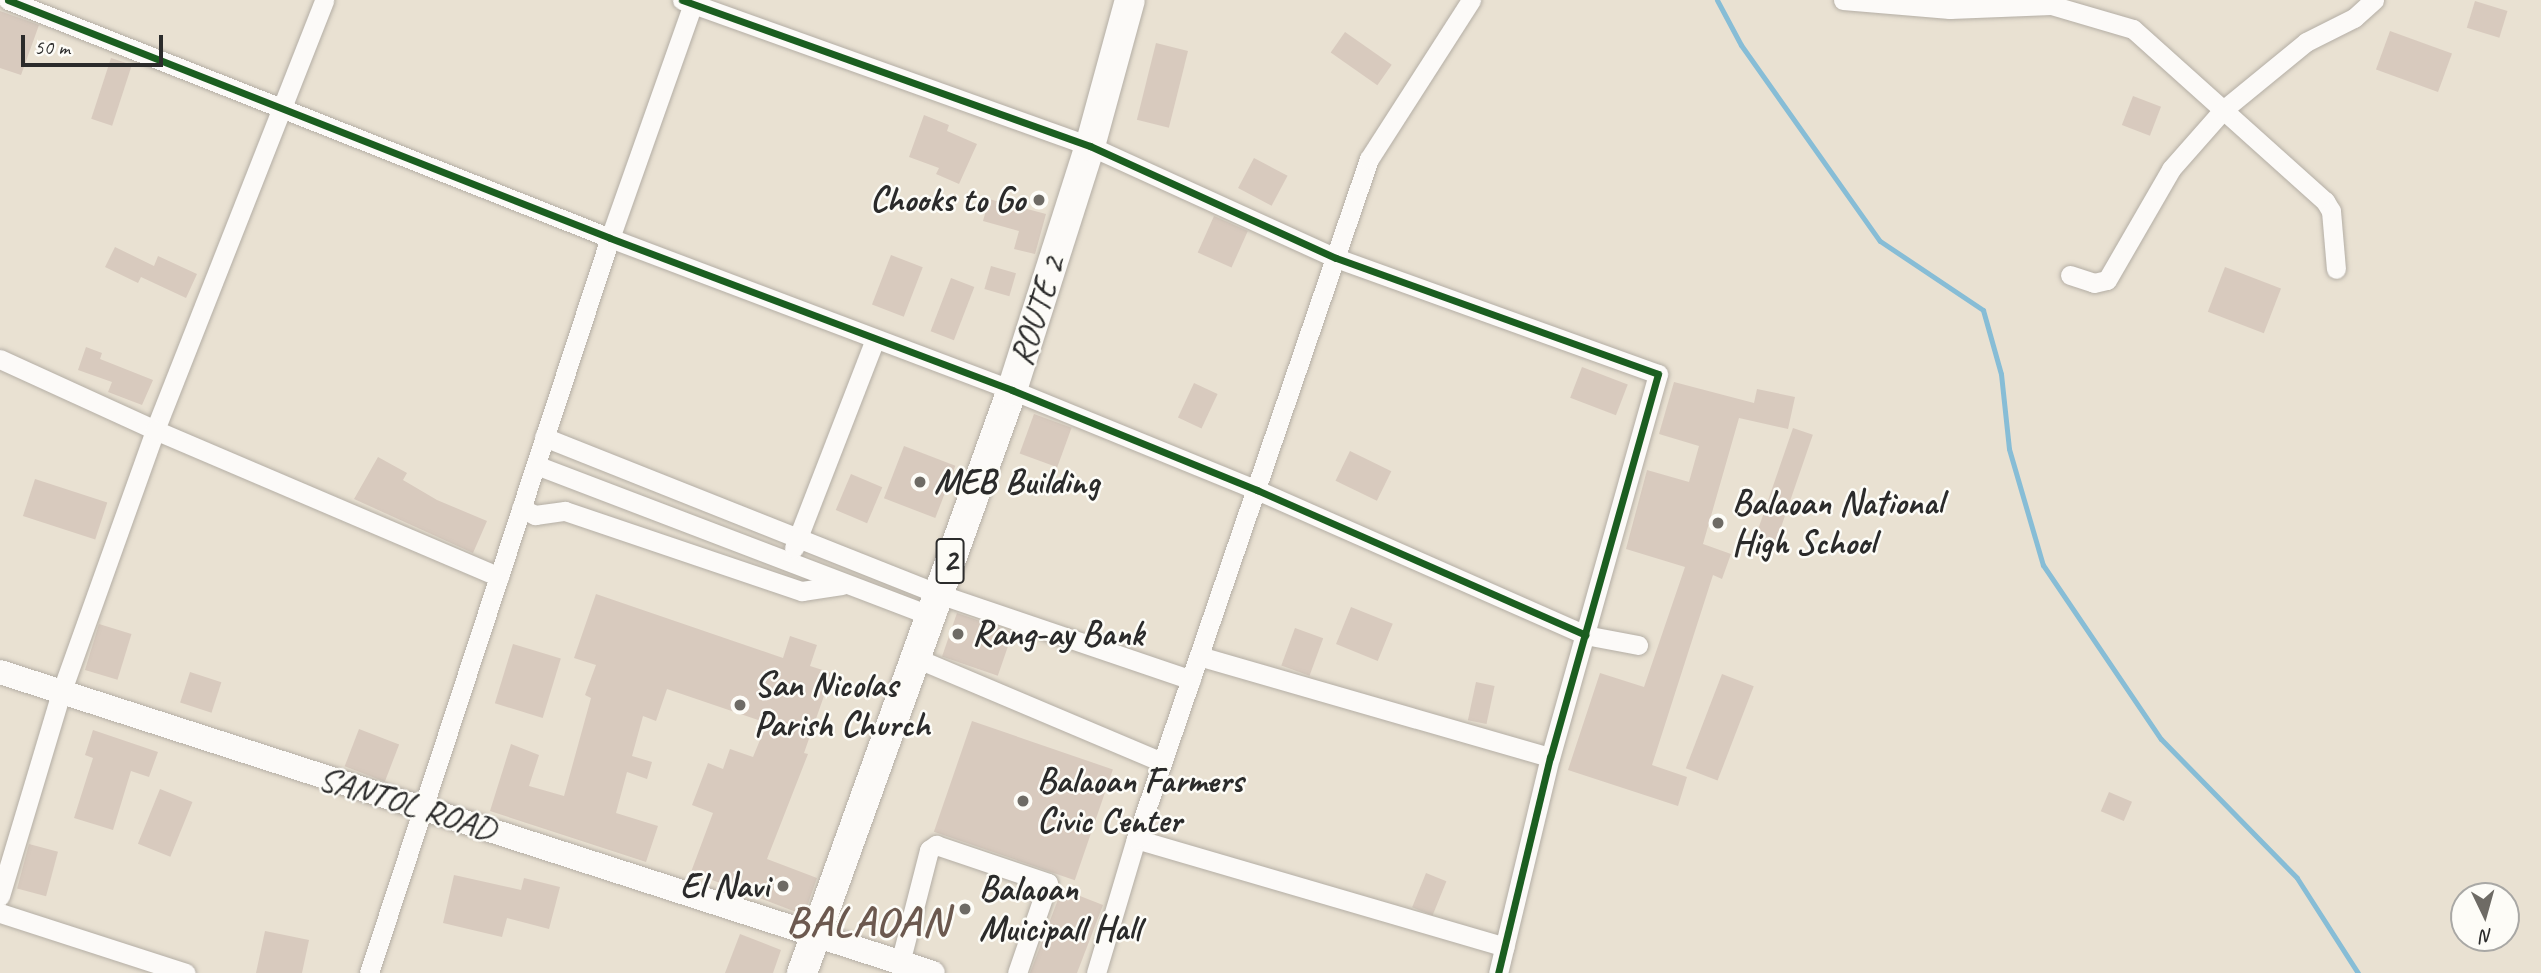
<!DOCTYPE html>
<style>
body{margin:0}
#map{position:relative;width:2541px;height:973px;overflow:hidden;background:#e9e1d2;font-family:Caveat,sans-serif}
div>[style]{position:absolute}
.stream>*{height:5px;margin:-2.5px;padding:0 2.5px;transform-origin:2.5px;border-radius:2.5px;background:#87bdd6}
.building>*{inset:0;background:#d8cabe;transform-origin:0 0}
.roads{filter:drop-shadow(0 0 2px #b4aea5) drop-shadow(0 0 2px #b4aea5)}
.minor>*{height:19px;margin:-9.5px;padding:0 9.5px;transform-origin:9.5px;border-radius:9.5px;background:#fcfaf8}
.major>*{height:24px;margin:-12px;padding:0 12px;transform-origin:12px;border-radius:12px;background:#fcfaf8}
.highway>*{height:30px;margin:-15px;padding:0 15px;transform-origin:15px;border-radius:15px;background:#fcfaf8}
.cycleway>*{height:7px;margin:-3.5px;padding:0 3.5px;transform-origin:3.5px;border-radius:3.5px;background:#1b5e20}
.dots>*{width:19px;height:19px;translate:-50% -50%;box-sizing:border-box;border:4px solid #fdfcf7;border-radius:50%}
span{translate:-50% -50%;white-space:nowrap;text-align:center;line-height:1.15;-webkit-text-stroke:5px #fdfcf7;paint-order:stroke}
.shield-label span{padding:2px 5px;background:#fdfcf7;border:2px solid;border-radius:5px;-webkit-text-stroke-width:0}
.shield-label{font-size:33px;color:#2b2b2b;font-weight:700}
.poi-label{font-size:35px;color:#2b2b2b;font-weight:700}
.right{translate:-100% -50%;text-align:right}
.left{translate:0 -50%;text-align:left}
.street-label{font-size:35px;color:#2b2b2b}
.district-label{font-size:42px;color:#6c594f;font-weight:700;letter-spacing:2px}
.north{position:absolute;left:2450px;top:882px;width:70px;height:70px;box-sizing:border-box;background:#fdfcf7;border:2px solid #a9a8a5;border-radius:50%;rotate:175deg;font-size:19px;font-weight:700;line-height:28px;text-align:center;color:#2b2b2b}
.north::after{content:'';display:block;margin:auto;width:24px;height:32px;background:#6e6b65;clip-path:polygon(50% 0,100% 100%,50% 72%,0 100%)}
.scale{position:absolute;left:21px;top:35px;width:142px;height:32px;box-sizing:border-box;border:4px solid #2b2b2b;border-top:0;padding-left:9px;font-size:21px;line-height:24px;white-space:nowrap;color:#2b2b2b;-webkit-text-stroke:5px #fdfcf7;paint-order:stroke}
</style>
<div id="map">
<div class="stream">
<div style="left:1717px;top:0;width:51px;rotate:61.9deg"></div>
<div style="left:1741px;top:45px;width:240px;rotate:54.7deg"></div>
<div style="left:1880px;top:241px;width:124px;rotate:33.8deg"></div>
<div style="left:1983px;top:310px;width:66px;rotate:74.3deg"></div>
<div style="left:2001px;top:374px;width:75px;rotate:83.9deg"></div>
<div style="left:2009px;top:449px;width:121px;rotate:73.7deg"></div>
<div style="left:2043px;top:565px;width:210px;rotate:55.9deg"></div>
<div style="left:2161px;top:739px;width:194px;rotate:45.6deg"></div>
<div style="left:2297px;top:878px;width:113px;rotate:57.3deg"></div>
</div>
<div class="building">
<div style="left:2475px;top:1px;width:34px;height:28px;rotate:17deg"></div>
<div style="clip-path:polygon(0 11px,39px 25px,21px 75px,0 68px)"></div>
<div style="left:2390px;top:31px;width:66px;height:41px;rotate:20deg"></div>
<div style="left:1345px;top:32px;width:57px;height:25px;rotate:35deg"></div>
<div style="left:1156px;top:43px;width:33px;height:79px;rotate:14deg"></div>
<div style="left:111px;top:58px;width:22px;height:64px;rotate:18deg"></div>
<div style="left:2133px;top:96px;width:30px;height:31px;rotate:21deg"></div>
<div style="clip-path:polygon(924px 115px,949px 125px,947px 131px,977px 144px,959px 184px,936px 174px,939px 168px,909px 157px)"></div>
<div style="left:1254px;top:158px;width:38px;height:34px;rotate:28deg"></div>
<div style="clip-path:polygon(989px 199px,1046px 214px,1035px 254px,1014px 249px,1019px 231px,983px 221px)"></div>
<div style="left:1214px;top:216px;width:37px;height:40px;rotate:24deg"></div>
<div style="clip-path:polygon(115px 247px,154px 266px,158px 256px,197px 274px,186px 298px,141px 277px,138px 283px,105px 267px)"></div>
<div style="left:891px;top:255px;width:34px;height:53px;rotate:21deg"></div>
<div style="left:991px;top:266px;width:26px;height:24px;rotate:16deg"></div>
<div style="left:2225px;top:267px;width:60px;height:48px;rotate:21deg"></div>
<div style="left:951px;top:278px;width:25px;height:57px;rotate:21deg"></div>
<div style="clip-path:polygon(86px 347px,102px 353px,100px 359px,153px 380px,142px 405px,108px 392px,112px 382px,78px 370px)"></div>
<div style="left:1582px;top:367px;width:49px;height:33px;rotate:21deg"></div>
<div style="clip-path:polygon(1674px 382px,1754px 403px,1757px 389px,1795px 397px,1788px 429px,1739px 418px,1703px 544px,1731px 554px,1722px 579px,1713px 575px,1652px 765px,1687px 777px,1678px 806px,1568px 770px,1600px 673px,1644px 687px,1685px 567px,1626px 549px,1647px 470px,1689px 482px,1699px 446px,1659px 434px)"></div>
<div style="left:1194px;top:383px;width:26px;height:38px;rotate:25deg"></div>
<div style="left:1034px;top:414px;width:40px;height:42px;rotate:20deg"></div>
<div style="left:1793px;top:428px;width:21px;height:123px;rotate:19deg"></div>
<div style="left:904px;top:446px;width:55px;height:56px;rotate:21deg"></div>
<div style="left:1350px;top:451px;width:46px;height:33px;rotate:26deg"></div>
<div style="clip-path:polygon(378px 457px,407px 473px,403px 480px,437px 500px,487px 521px,473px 553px,354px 499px)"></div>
<div style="left:851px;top:474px;width:34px;height:39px;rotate:23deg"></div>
<div style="left:35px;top:479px;width:76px;height:39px;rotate:18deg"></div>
<div style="clip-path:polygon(596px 594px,783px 658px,790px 636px,817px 645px,810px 666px,832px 673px,804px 753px,808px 754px,767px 859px,817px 878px,804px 915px,691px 872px,713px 813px,692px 805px,708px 763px,723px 769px,730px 749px,753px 757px,767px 723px,667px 689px,656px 721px,643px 716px,632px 756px,652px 762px,647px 779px,627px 772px,616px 813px,658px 826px,646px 862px,490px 811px,511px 744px,539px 755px,529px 786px,564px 796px,591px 698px,585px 695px,596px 665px,574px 658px)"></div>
<div style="left:1351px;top:607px;width:45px;height:40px;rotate:22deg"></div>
<div style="left:957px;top:613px;width:59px;height:46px;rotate:19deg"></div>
<div style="left:99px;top:624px;width:34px;height:48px;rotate:17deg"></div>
<div style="left:1295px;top:628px;width:30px;height:40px;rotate:20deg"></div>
<div style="left:513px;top:644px;width:50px;height:62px;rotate:17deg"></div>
<div style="left:190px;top:672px;width:33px;height:32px;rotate:18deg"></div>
<div style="left:1722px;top:674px;width:34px;height:101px;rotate:21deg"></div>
<div style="left:1476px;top:682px;width:19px;height:39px;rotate:12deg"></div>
<div style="left:972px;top:721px;width:149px;height:117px;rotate:19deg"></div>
<div style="left:359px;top:729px;width:43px;height:40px;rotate:21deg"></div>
<div style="clip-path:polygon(93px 730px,158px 752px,149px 777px,131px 771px,113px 830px,74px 818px,93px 758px,85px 755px)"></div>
<div style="left:160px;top:789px;width:35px;height:59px;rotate:22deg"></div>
<div style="left:2109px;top:792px;width:25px;height:21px;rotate:23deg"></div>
<div style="left:29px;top:844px;width:30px;height:46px;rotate:15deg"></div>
<div style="left:1426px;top:873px;width:22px;height:37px;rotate:22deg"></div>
<div style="clip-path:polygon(454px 875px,521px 890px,524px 878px,560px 887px,549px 929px,507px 918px,502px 937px,443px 923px)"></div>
<div style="clip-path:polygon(1062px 889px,1103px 905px,1077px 973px,1030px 973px)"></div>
<div style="clip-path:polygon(265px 931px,309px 940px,302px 973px,256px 973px)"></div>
<div style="clip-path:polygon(740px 934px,781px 950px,773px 973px,725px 973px)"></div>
</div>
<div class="roads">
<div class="minor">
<div style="left:8px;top:0;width:647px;rotate:21.57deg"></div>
<div style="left:610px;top:238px;width:430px;rotate:20.7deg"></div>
<div style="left:1012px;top:390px;width:265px;rotate:22.2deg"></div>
<div style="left:1257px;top:490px;width:359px;rotate:23.8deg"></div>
<div style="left:1585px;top:635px;width:54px;rotate:10.7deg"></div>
<div style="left:682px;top:0;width:433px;rotate:19.7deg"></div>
<div style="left:1090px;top:146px;width:270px;rotate:24.5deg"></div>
<div style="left:1336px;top:258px;width:342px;rotate:19.8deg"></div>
<div style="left:1658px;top:374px;width:398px;rotate:105.7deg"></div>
<div style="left:1550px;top:757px;width:222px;rotate:103.5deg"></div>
<div style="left:1843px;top:0;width:107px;rotate:4.8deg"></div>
<div style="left:1950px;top:9px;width:101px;rotate:-2.3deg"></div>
<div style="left:2051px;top:5px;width:85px;rotate:16.3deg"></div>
<div style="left:2133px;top:29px;width:258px;rotate:41.9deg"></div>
<div style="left:2325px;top:201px;width:12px;rotate:59deg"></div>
<div style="left:2331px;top:211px;width:58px;rotate:85.1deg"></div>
<div style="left:2070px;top:275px;width:25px;rotate:18deg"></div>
<div style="left:2094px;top:283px;width:13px;rotate:-13deg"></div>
<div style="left:2107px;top:280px;width:128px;rotate:-60deg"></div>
<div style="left:2171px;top:169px;width:79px;rotate:-48.6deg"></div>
<div style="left:2223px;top:110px;width:107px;rotate:-39.3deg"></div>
<div style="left:2306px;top:42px;width:54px;rotate:-26.6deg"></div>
<div style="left:2354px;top:18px;width:27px;rotate:-42deg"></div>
<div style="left:0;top:359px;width:170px;rotate:24.6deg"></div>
<div style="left:155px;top:430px;width:462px;rotate:-68.5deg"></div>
<div style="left:544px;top:437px;width:425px;rotate:21.7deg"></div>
<div style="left:939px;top:594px;width:266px;rotate:18.8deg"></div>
<div style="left:536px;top:465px;width:423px;rotate:20.9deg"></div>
<div style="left:521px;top:508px;width:16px;rotate:27deg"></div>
<div style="left:535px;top:515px;width:30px;rotate:-8deg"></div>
<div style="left:565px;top:511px;width:250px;rotate:18.7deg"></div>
<div style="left:802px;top:591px;width:40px;rotate:-8.5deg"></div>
<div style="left:794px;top:548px;width:224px;rotate:-68.8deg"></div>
<div style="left:1199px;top:656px;width:365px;rotate:16.1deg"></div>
<div style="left:916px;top:658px;width:267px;rotate:22.9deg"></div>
<div style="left:1136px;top:839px;width:384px;rotate:16.3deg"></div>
<div style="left:0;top:896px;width:212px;rotate:-73.3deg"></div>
<div style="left:61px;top:693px;width:279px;rotate:-70.3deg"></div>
<div style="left:155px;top:430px;width:374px;rotate:23.1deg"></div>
<div style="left:0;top:913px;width:195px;rotate:17.9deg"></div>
<div style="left:900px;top:963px;width:117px;rotate:-75.6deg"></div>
<div style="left:929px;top:850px;width:9px;rotate:-36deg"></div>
<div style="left:936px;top:845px;width:118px;rotate:18.7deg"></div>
<div style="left:1048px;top:883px;width:95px;rotate:109deg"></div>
<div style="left:369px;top:973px;width:774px;rotate:-71.85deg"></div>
<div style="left:610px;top:238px;width:248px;rotate:-70.5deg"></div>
<div style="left:1096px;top:973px;width:140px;rotate:-73.4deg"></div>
<div style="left:1136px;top:839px;width:719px;rotate:-71.09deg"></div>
<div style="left:1369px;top:159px;width:189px;rotate:-57.3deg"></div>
</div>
<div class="major">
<div style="left:0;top:672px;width:980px;rotate:17.88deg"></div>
</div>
<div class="highway">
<div style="left:802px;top:973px;width:620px;rotate:-70.19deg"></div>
<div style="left:1012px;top:390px;width:256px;rotate:-72.3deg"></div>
<div style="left:1090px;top:146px;width:151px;rotate:-74.7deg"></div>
</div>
</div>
<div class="cycleway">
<div style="left:8px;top:0;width:647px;rotate:21.57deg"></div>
<div style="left:610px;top:238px;width:430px;rotate:20.7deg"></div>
<div style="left:1012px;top:390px;width:265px;rotate:22.2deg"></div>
<div style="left:1257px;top:490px;width:359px;rotate:23.8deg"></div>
<div style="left:682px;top:0;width:433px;rotate:19.7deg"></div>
<div style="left:1090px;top:146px;width:270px;rotate:24.5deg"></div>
<div style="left:1336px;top:258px;width:342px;rotate:19.8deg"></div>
<div style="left:1658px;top:374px;width:398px;rotate:105.7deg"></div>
<div style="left:1550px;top:757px;width:222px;rotate:103.5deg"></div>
</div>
<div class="dots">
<div style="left:1039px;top:200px;background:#6e6b65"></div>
<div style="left:920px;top:482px;background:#6e6b65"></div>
<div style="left:1718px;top:523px;background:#6e6b65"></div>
<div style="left:958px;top:634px;background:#6e6b65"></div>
<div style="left:740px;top:705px;background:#6e6b65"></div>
<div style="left:1023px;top:801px;background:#6e6b65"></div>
<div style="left:783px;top:886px;background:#6e6b65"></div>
<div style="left:965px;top:909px;background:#6e6b65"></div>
</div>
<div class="shield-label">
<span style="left:950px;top:561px">2</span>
</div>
<div class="poi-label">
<span class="right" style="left:1025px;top:200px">Chooks to Go</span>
<span class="left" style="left:934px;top:482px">MEB Building</span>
<span class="left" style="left:1732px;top:523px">Balaoan National<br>High School</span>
<span class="left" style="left:972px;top:634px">Rang-ay Bank</span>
<span class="left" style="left:754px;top:705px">San Nicolas<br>Parish Church</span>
<span class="left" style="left:1037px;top:801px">Balaoan Farmers<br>Civic Center</span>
<span class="right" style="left:769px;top:886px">El Navi</span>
<span class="left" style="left:979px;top:909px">Balaoan<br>Muicipall Hall</span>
</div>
<div class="street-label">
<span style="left:1037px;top:311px;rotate:-72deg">ROUTE 2</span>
<span style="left:407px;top:804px;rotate:17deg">SANTOL ROAD</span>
</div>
<div class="district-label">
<span style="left:868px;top:922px">BALAOAN</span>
</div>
<div class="north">N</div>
<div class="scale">50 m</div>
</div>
